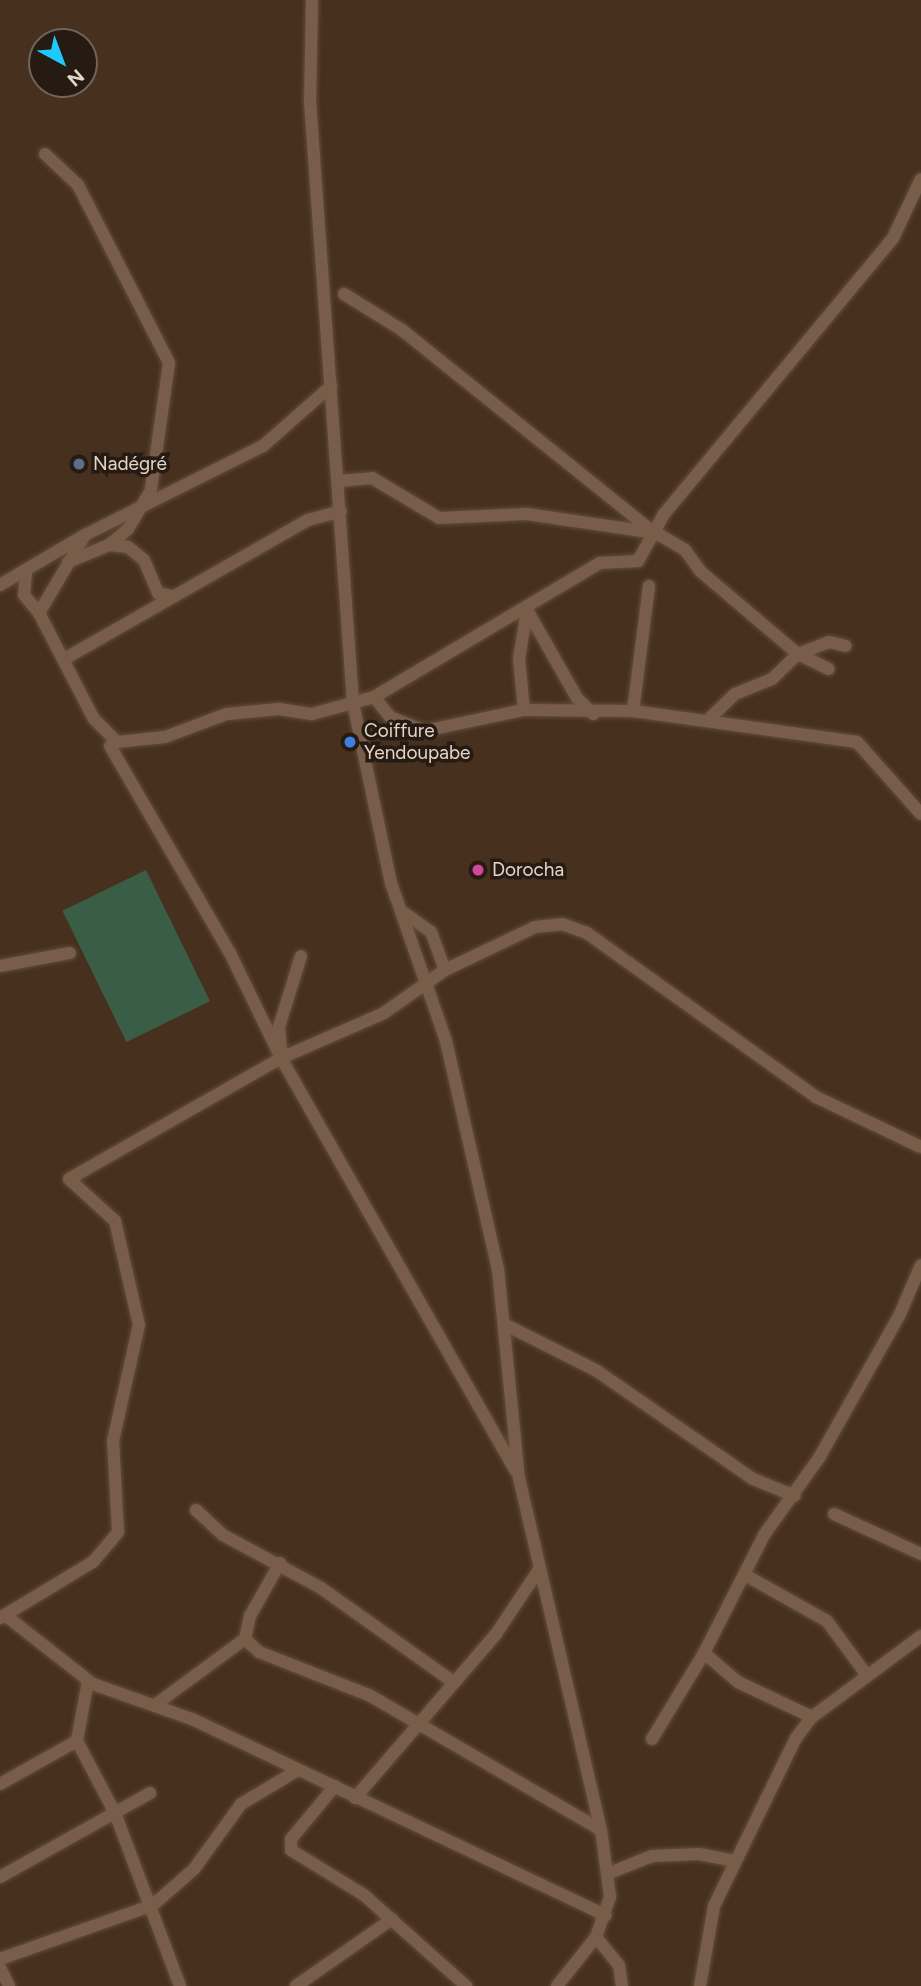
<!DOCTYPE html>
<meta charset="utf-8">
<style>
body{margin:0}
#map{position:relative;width:921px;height:1986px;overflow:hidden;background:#47301d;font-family:Figtree,sans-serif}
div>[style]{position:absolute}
.green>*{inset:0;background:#395d45;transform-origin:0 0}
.roads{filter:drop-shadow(0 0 2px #604d3c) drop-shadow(0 0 2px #604d3c)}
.minor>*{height:12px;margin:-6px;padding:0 6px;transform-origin:6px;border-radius:6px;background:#785e4a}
.dots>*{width:19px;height:19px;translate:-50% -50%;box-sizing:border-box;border:4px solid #251b12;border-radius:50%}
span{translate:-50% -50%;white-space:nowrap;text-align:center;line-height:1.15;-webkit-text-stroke:7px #251b12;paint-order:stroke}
.poi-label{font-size:19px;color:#e4d5c9}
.left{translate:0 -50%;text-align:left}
.north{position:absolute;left:28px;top:28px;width:70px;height:70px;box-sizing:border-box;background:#251b12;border:2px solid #71655b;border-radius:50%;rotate:139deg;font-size:19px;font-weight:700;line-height:28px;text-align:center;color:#e4d5c9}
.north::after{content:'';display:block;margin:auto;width:24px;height:32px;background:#20c9fd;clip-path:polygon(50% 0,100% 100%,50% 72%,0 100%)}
</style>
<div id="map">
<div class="green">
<div style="left:146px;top:870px;width:146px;height:93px;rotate:64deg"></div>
</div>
<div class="roads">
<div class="minor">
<div style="left:312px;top:0;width:101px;rotate:91.1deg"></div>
<div style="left:310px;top:101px;width:604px;rotate:85.91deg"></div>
<div style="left:353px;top:703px;width:184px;rotate:78.1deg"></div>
<div style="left:391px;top:883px;width:167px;rotate:70.8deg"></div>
<div style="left:446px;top:1041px;width:234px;rotate:77.2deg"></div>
<div style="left:498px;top:1269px;width:210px;rotate:84.3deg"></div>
<div style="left:519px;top:1478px;width:361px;rotate:76.9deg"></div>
<div style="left:601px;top:1830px;width:68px;rotate:82.3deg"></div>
<div style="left:610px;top:1897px;width:42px;rotate:109.3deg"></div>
<div style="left:596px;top:1937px;width:36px;rotate:51deg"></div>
<div style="left:619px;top:1965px;width:21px;rotate:82deg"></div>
<div style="left:45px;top:154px;width:45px;rotate:43.2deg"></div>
<div style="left:78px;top:185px;width:200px;rotate:62.9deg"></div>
<div style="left:169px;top:363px;width:128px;rotate:98.1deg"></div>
<div style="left:151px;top:490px;width:45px;rotate:120.5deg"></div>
<div style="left:128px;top:529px;width:25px;rotate:140deg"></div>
<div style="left:344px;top:294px;width:68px;rotate:31.8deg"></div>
<div style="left:402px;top:330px;width:321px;rotate:38.8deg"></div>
<div style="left:339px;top:481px;width:33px;rotate:-5deg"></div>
<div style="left:372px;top:478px;width:78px;rotate:30.8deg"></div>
<div style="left:439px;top:518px;width:88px;rotate:-2.6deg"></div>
<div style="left:527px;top:514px;width:130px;rotate:8.4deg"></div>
<div style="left:656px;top:533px;width:34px;rotate:30deg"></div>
<div style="left:685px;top:550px;width:26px;rotate:54deg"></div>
<div style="left:700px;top:571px;width:128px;rotate:40.3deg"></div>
<div style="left:798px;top:654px;width:34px;rotate:26deg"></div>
<div style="left:85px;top:535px;width:91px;rotate:120.5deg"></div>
<div style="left:39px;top:613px;width:119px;rotate:62.6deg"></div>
<div style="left:94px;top:719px;width:33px;rotate:45deg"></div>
<div style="left:117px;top:742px;width:48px;rotate:-5.9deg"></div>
<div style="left:165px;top:737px;width:66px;rotate:-20.4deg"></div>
<div style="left:227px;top:714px;width:52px;rotate:-5.5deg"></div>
<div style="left:279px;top:709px;width:33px;rotate:9deg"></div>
<div style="left:312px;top:714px;width:64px;rotate:-15.3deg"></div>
<div style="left:374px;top:697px;width:263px;rotate:-30.7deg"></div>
<div style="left:600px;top:563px;width:38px;rotate:-3deg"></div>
<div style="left:638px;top:561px;width:54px;rotate:-61deg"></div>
<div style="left:664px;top:514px;width:359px;rotate:-50.3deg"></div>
<div style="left:893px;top:238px;width:65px;rotate:-64.6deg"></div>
<div style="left:68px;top:562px;width:44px;rotate:-22.5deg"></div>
<div style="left:109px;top:545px;width:19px;rotate:6deg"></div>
<div style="left:128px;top:547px;width:21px;rotate:39deg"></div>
<div style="left:144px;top:560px;width:36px;rotate:67deg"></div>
<div style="left:158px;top:593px;width:13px;rotate:13deg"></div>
<div style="left:26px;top:573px;width:22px;rotate:95deg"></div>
<div style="left:24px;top:595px;width:23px;rotate:50deg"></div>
<div style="left:0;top:585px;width:99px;rotate:-30.5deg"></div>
<div style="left:85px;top:535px;width:199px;rotate:-26.6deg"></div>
<div style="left:263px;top:446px;width:91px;rotate:-41.4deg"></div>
<div style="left:527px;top:610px;width:101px;rotate:60.4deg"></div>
<div style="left:577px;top:698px;width:23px;rotate:45deg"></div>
<div style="left:66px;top:658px;width:279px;rotate:-29.7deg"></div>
<div style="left:308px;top:520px;width:34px;rotate:-15deg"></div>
<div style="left:374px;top:697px;width:26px;rotate:51deg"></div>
<div style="left:390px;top:717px;width:37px;rotate:22deg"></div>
<div style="left:424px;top:731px;width:102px;rotate:-11.9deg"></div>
<div style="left:524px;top:710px;width:109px;rotate:0.5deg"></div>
<div style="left:633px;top:711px;width:226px;rotate:7.9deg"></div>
<div style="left:857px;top:742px;width:96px;rotate:48.4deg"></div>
<div style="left:524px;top:710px;width:51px;rotate:-95.6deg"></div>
<div style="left:519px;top:659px;width:50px;rotate:-80.7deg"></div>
<div style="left:633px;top:711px;width:126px;rotate:-82.7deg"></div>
<div style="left:711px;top:717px;width:33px;rotate:-44deg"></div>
<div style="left:735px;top:694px;width:40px;rotate:-22deg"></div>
<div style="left:772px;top:679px;width:36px;rotate:-44deg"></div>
<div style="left:798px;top:654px;width:33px;rotate:-21deg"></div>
<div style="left:829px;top:642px;width:17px;rotate:13deg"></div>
<div style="left:110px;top:746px;width:239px;rotate:59.9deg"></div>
<div style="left:230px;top:953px;width:117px;rotate:64.1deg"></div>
<div style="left:281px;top:1058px;width:112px;rotate:-23.6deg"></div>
<div style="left:384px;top:1013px;width:75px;rotate:-35.2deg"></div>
<div style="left:406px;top:914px;width:31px;rotate:36deg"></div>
<div style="left:431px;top:932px;width:40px;rotate:69.8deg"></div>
<div style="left:445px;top:970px;width:100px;rotate:-25.5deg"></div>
<div style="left:535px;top:927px;width:27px;rotate:-6deg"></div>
<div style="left:562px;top:924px;width:27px;rotate:20deg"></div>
<div style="left:587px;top:933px;width:282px;rotate:35.6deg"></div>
<div style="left:816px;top:1097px;width:116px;rotate:25.5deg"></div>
<div style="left:0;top:966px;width:71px;rotate:-10.5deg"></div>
<div style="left:281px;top:1050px;width:23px;rotate:-95deg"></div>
<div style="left:279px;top:1027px;width:74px;rotate:-72.8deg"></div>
<div style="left:506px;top:1325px;width:102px;rotate:26.8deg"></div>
<div style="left:597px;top:1371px;width:190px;rotate:34.7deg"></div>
<div style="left:753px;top:1479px;width:45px;rotate:22deg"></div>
<div style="left:196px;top:1510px;width:37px;rotate:43deg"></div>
<div style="left:223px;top:1535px;width:111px;rotate:28.4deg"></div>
<div style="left:321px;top:1588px;width:161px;rotate:35.4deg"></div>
<div style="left:834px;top:1514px;width:96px;rotate:24.7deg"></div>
<div style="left:745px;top:1575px;width:94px;rotate:29.3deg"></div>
<div style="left:827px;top:1621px;width:66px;rotate:53.7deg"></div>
<div style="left:5px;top:1615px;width:112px;rotate:38.1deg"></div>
<div style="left:93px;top:1684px;width:105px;rotate:19.5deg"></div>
<div style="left:192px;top:1719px;width:458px;rotate:25.4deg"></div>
<div style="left:0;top:1618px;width:109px;rotate:-31.1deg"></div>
<div style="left:93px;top:1562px;width:39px;rotate:-50deg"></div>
<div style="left:118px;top:1532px;width:91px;rotate:-93.1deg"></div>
<div style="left:113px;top:1441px;width:119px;rotate:-77.4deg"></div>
<div style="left:139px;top:1325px;width:107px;rotate:-103deg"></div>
<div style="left:115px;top:1221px;width:62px;rotate:-137.6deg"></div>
<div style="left:69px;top:1179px;width:244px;rotate:-29.7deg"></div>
<div style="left:281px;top:1058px;width:474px;rotate:60.4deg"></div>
<div style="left:245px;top:1639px;width:19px;rotate:43deg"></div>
<div style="left:259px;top:1652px;width:118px;rotate:21.4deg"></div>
<div style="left:369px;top:1695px;width:268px;rotate:30.2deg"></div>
<div style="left:155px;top:1705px;width:112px;rotate:-36.3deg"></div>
<div style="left:245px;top:1639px;width:24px;rotate:-78deg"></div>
<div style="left:250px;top:1616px;width:61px;rotate:-60.5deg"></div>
<div style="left:812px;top:1717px;width:82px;rotate:-154.7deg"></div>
<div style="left:738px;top:1682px;width:45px;rotate:-139.5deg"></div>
<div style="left:704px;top:1653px;width:132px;rotate:-63deg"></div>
<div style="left:764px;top:1535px;width:95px;rotate:-54.5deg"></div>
<div style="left:819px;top:1458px;width:165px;rotate:-60.6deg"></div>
<div style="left:900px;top:1314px;width:53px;rotate:-66.8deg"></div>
<div style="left:652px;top:1739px;width:100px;rotate:-58.8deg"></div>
<div style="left:77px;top:1741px;width:81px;rotate:62.2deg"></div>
<div style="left:115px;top:1813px;width:185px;rotate:69.4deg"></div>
<div style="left:0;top:1784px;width:88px;rotate:-29.2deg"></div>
<div style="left:77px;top:1741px;width:61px;rotate:-79.6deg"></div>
<div style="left:335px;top:1786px;width:69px;rotate:129.7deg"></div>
<div style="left:291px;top:1839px;width:11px;rotate:90deg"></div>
<div style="left:291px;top:1850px;width:86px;rotate:31.7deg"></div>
<div style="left:364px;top:1895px;width:137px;rotate:41.7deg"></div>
<div style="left:355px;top:1798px;width:216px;rotate:-49.3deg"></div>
<div style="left:496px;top:1634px;width:79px;rotate:-56.3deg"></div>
<div style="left:607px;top:1874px;width:48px;rotate:-21.8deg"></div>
<div style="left:652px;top:1856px;width:47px;rotate:-2.4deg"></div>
<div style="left:699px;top:1854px;width:37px;rotate:11deg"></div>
<div style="left:0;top:1877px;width:172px;rotate:-29.2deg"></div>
<div style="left:0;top:1959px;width:162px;rotate:-19.4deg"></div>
<div style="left:153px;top:1905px;width:55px;rotate:-41.3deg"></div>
<div style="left:194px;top:1869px;width:80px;rotate:-54.1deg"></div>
<div style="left:241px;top:1804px;width:66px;rotate:-30.8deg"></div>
<div style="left:0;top:1968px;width:20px;rotate:63deg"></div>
<div style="left:296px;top:1986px;width:117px;rotate:-34.9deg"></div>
<div style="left:557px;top:1986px;width:63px;rotate:-51.5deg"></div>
<div style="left:700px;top:1986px;width:81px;rotate:-80.1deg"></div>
<div style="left:714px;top:1906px;width:187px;rotate:-64deg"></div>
<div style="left:796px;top:1738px;width:26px;rotate:-53deg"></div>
<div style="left:812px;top:1717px;width:136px;rotate:-36.6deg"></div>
</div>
</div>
<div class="dots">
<div style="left:79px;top:464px;background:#5c6f8a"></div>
<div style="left:350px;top:742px;background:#3f7fe0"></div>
<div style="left:478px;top:870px;background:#d1479c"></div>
</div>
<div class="poi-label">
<span class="left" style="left:93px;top:464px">Nadégré</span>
<span class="left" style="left:364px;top:742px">Coiffure<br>Yendoupabe</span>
<span class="left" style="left:492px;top:870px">Dorocha</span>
</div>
<div class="north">N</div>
</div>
